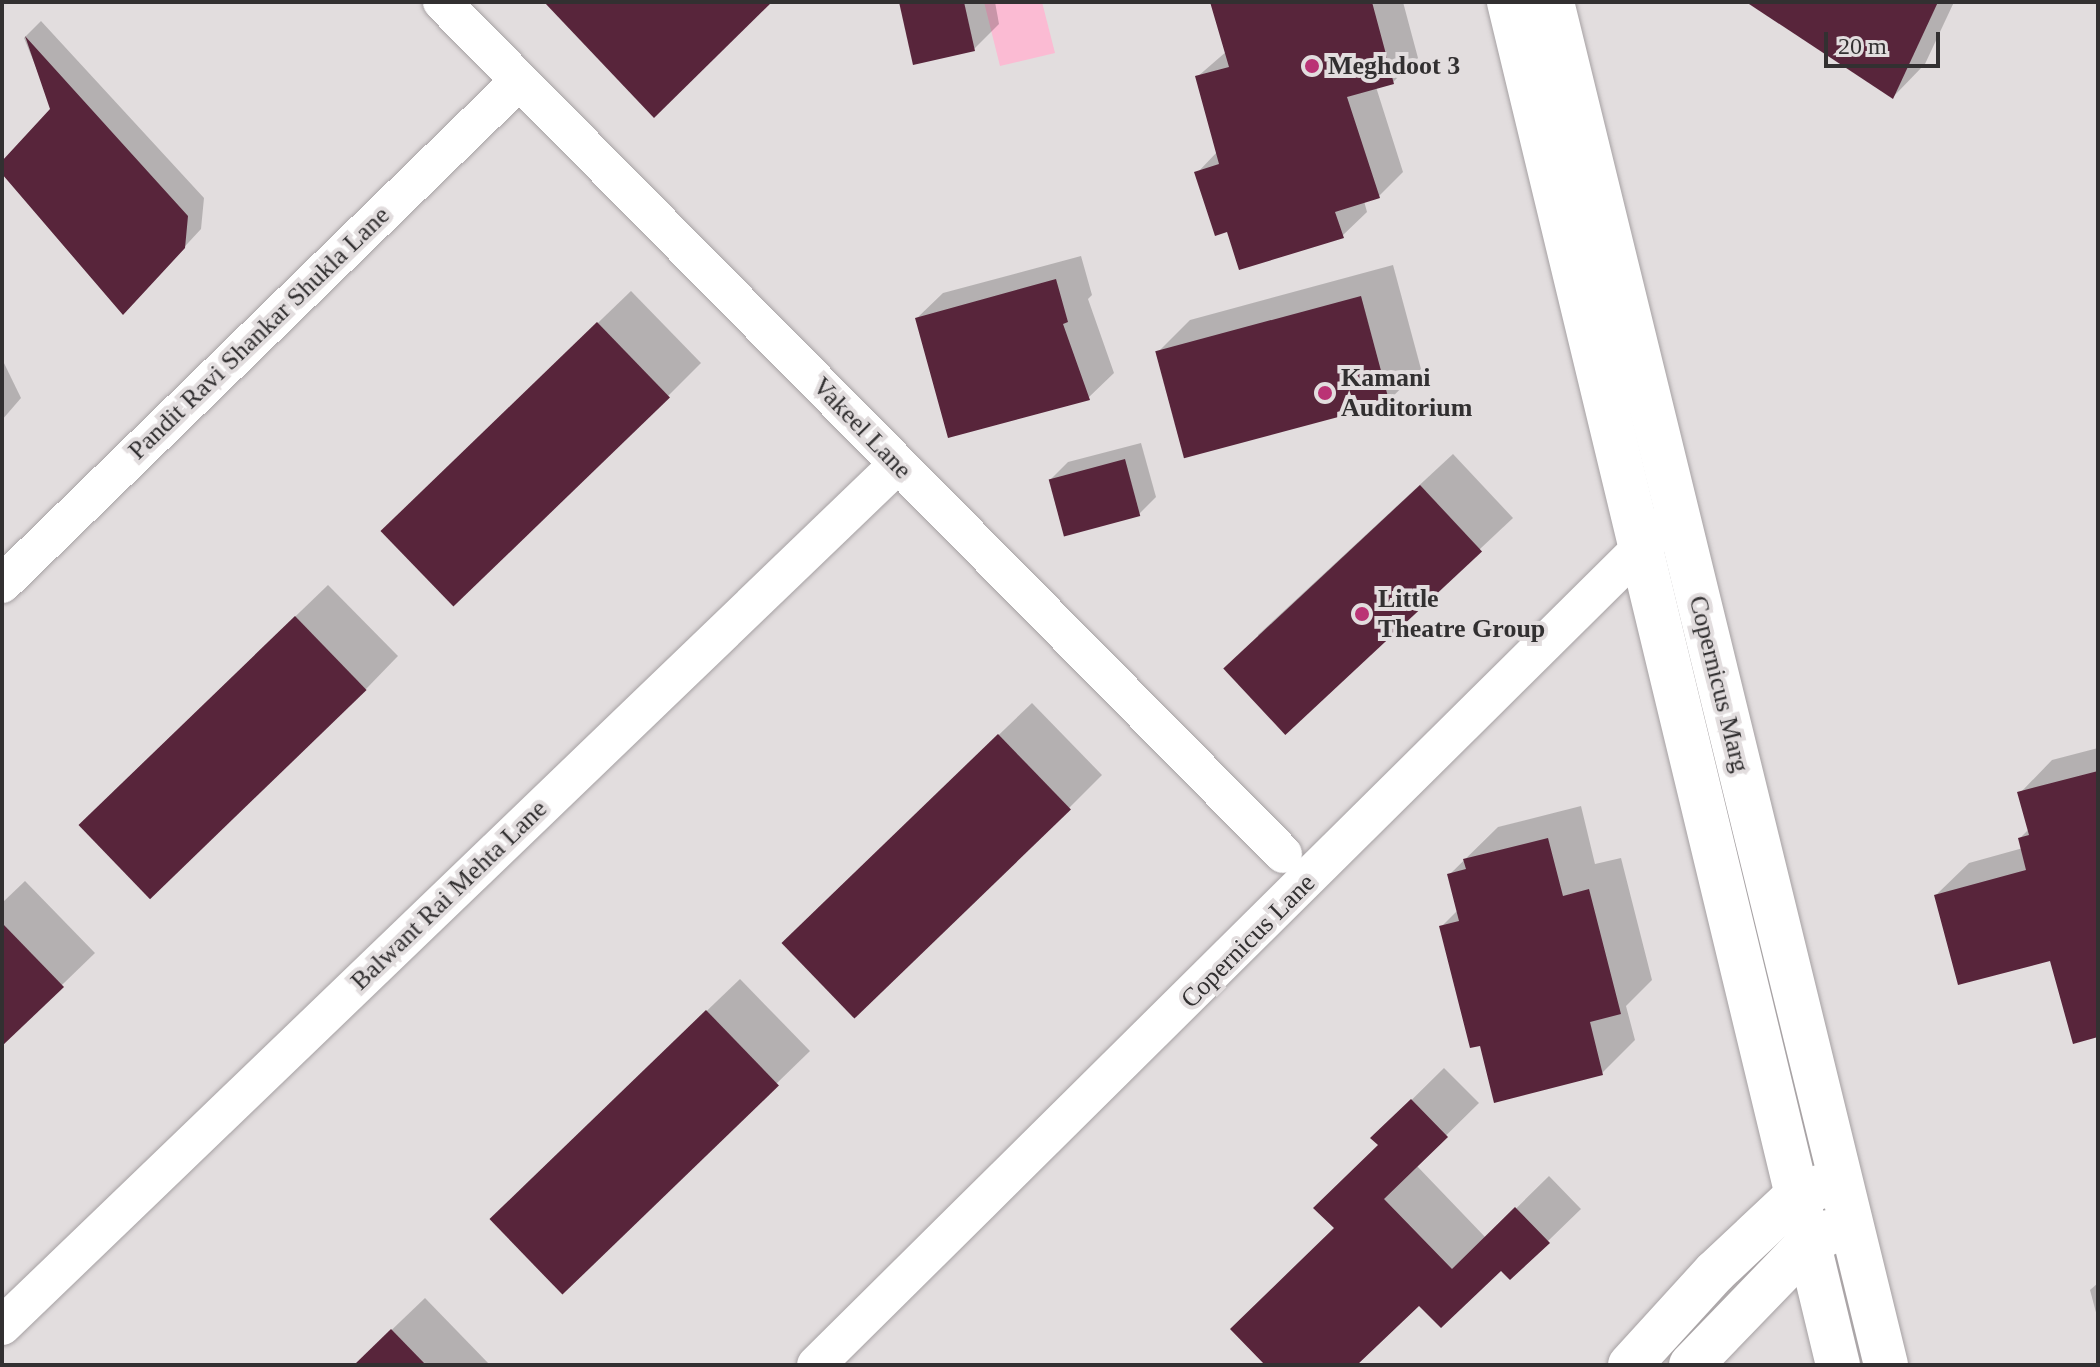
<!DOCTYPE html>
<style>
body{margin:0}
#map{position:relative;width:2100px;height:1367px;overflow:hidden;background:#e2ddde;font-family:"Times New Roman",serif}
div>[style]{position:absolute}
.green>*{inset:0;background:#fbbbd3}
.shadow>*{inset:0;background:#0003}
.building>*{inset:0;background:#58253b;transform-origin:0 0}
.roads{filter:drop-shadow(0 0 2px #a6a1a3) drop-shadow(0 0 2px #a6a1a3)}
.minor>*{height:38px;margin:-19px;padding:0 19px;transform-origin:19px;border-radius:19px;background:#fff}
.tertiary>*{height:44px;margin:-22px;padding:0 22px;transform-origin:22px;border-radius:22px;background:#fff}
.dots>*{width:22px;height:22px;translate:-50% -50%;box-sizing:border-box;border:4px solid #e2ddde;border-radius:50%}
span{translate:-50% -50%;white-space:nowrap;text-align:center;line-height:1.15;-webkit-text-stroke:8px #e2ddde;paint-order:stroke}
.poi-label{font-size:26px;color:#323031;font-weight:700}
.left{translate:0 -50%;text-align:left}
.street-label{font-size:26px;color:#323031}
.frame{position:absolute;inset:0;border:4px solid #323031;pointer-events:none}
.scale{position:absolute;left:1824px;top:32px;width:116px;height:36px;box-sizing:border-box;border:4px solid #323031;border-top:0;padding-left:10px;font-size:24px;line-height:28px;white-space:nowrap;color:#323031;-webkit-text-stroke:6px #e2ddde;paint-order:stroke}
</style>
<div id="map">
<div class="green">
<div style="clip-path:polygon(984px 2px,1042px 2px,1055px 53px,1000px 66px)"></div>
</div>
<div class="shadow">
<div style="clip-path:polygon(901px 2px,995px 2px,999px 24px,974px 49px)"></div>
<div style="clip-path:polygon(1232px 2px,1403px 2px,1418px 58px,1393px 82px,1376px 87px,1403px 172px,1379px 196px,1364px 201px,1367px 212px,1342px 236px,1228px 230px,1197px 173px,1218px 151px,1197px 77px,1227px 51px)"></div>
<div style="clip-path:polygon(1749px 2px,1954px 2px,1925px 64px,1893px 97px)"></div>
<div style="clip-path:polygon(41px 21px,204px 198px,201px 229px,139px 296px,2px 171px,2px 164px,53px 109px,24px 38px)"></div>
<div style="clip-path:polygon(1081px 256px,1092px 295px,1088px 299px,1114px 373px,1088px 398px,917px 318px,943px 293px)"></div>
<div style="clip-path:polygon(1393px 265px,1421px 369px,1388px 401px,1158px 352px,1190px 320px)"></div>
<div style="clip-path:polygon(631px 291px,701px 363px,668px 396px,415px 499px)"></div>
<div style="clip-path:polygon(2px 359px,21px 398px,2px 420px)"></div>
<div style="clip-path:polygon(1141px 443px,1156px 497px,1139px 514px,1051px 479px,1068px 462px)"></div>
<div style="clip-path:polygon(1453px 454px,1513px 518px,1286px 731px,1258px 635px)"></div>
<div style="clip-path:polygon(328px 585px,398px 656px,366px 689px,113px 792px)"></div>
<div style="clip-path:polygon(1032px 703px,1102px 775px,1069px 808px,816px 910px)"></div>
<div style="clip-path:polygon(2098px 748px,2098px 1035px,2052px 958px,1936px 895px,1969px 863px,2023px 848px,2020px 838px,2029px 829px,2020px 793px,2052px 760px)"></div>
<div style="clip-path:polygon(1581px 806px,1595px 864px,1621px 858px,1652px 980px,1626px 1006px,1635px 1040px,1602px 1073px,1481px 1043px,1441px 927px,1458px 910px,1449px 875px,1498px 827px)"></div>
<div style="clip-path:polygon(25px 881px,95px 953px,2px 1043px,2px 903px)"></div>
<div style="clip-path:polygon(740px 979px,810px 1051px,777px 1083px,524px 1186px)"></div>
<div style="clip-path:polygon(1444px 1068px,1479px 1103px,1416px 1165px,1486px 1238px,1549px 1176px,1581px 1209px,1511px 1277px,1501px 1268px,1419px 1303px,1354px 1365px,1268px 1365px,1380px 1145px,1373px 1138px)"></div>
<div style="clip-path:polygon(2098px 1283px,2098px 1320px,2090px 1290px)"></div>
<div style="clip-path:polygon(425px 1298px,490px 1365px,355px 1365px)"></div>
</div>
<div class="building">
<div style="clip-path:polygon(544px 2px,772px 2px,654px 118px)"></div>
<div style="clip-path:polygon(899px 2px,964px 2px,975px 51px,913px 65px)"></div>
<div style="clip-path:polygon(1210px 2px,1372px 2px,1394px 84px,1347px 97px,1380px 198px,1335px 212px,1344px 238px,1239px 270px,1227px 232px,1215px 236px,1194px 172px,1219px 164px,1195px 76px,1229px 67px)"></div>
<div style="clip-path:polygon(1746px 2px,1938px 2px,1893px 99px)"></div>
<div style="clip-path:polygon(25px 36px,188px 216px,185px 248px,123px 315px,2px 174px,2px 161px,50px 109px)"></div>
<div style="clip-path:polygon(1056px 279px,1068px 322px,1063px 324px,1090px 400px,948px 438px,915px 318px)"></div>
<div style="left:1361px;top:296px;width:111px;height:213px;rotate:75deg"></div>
<div style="left:597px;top:322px;width:105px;height:301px;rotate:46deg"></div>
<div style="left:1125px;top:459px;width:59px;height:79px;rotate:75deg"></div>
<div style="left:1420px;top:485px;width:91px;height:269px;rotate:47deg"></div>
<div style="left:295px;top:616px;width:103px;height:301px;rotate:46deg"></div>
<div style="left:998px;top:734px;width:105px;height:301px;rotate:46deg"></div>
<div style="clip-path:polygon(2098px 771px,2098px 1037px,2073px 1044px,2050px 961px,1958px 985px,1934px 895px,2026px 870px,2018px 838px,2029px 835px,2017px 792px)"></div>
<div style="clip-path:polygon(1548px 838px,1563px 896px,1589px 889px,1621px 1014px,1590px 1022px,1603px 1075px,1494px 1103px,1480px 1046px,1470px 1048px,1439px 926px,1459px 921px,1447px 874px,1466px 869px,1463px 859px)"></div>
<div style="clip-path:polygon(2px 923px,64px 987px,2px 1046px)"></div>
<div style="left:706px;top:1010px;width:105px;height:301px;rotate:46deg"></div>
<div style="clip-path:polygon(1411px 1099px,1448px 1137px,1384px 1199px,1452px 1269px,1515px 1207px,1550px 1243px,1510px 1280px,1501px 1271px,1441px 1328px,1419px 1306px,1357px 1365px,1265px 1365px,1230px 1329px,1334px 1228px,1313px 1208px,1378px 1145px,1370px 1138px)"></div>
<div style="clip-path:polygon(391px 1329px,426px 1365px,354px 1365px)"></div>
</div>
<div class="roads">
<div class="minor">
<div style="left:442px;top:2px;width:1197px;rotate:45.37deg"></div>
<div style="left:2px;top:584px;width:718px;rotate:-44.21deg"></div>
<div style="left:2px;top:1326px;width:1242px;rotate:-43.89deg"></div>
<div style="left:816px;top:1365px;width:1188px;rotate:-44.73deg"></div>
</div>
<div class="tertiary">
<div style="left:1509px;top:2px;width:1402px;rotate:76.43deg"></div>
<div style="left:1552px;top:2px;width:1403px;rotate:76.23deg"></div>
<div style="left:1630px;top:1365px;width:126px;rotate:-47.6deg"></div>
<div style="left:1715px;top:1272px;width:111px;rotate:-43.2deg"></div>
<div style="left:1796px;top:1196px;width:25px;rotate:-21deg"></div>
<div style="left:1691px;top:1365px;width:170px;rotate:-46deg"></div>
<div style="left:1809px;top:1243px;width:24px;rotate:-28deg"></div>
</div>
</div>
<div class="dots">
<div style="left:1312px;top:66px;background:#ba3375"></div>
<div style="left:1325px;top:393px;background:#ba3375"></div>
<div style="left:1362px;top:614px;background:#ba3375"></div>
</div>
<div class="poi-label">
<span class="left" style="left:1328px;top:66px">Meghdoot 3</span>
<span class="left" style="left:1341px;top:393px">Kamani<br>Auditorium</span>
<span class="left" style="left:1378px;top:614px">Little<br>Theatre Group</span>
</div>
<div class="street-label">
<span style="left:259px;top:333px;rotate:-44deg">Pandit Ravi Shankar Shukla Lane</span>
<span style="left:862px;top:428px;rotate:46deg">Vakeel Lane</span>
<span style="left:1719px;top:684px;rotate:76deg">Copernicus Marg</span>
<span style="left:449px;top:895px;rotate:-44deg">Balwant Rai Mehta Lane</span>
<span style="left:1248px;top:941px;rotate:-45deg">Copernicus Lane</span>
</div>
<div class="frame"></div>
<div class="scale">20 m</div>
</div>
